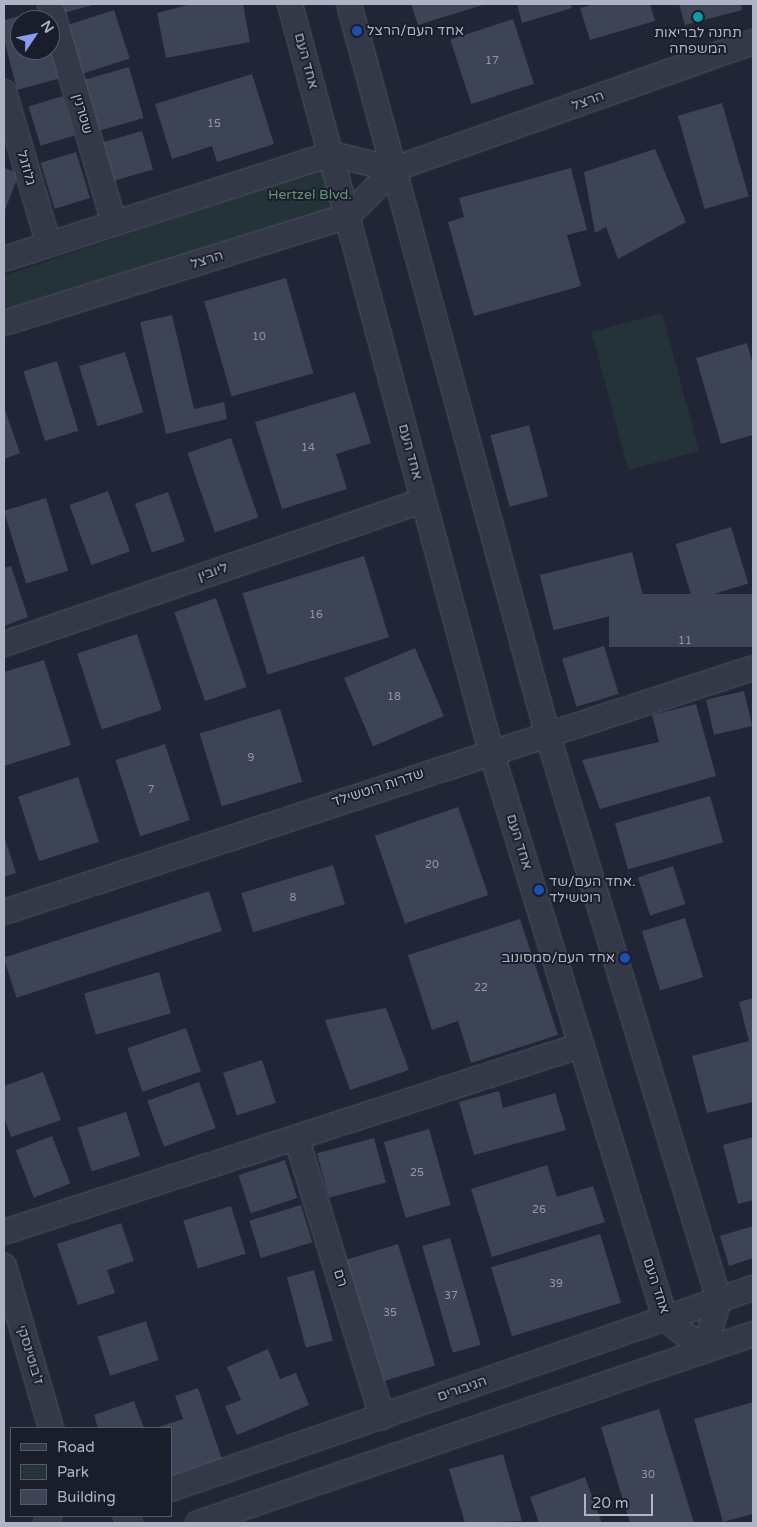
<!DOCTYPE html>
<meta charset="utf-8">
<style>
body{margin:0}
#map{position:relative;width:757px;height:1527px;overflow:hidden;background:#212636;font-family:"Varela Round",Heebo,sans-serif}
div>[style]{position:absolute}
.green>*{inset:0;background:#243338;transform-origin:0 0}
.building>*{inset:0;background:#3d4456;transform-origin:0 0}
.roads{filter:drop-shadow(0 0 1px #4f5361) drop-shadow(0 0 1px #4f5361)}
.minor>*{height:24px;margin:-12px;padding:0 12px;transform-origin:12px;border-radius:12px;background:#343947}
.dots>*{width:14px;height:14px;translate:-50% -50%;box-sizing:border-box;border:2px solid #1a1e2b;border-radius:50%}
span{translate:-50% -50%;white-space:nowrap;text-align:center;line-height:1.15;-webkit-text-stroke:4px #1a1e2b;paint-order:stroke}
.number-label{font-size:11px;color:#9297a8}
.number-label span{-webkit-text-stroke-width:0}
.poi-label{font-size:14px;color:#afb3c3}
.left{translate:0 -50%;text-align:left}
.right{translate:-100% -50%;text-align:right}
.street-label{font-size:14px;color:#afb3c3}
.park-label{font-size:14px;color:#679279}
.frame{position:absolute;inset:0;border:5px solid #afb3c3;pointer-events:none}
.legend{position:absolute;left:10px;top:1427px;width:162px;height:90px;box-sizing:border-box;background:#1a1e2b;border:1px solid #565a68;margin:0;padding:6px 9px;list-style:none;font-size:15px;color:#afb3c3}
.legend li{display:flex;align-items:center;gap:10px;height:25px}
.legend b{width:25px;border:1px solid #565a68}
.north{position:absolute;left:10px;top:10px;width:50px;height:50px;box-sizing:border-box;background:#1a1e2b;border:1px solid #565a68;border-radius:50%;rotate:56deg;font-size:14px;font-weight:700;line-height:20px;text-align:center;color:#afb3c3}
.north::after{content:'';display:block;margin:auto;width:18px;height:22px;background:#859cf2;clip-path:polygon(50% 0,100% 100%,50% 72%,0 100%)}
.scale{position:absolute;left:584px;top:1494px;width:69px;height:22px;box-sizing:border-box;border:2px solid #afb3c3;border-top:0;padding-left:6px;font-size:15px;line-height:18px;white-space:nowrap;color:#afb3c3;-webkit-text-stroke:4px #1a1e2b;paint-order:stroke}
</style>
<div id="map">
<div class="green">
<div style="clip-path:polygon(325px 167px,337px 209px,4px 309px,4px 276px)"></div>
<div style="left:662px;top:313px;width:143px;height:73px;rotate:75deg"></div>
</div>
<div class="building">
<div style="clip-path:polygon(62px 4px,96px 4px,64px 13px)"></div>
<div style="clip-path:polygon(191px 4px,243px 4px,250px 42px,166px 58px,157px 13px)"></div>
<div style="clip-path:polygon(411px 4px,486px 4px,418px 25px)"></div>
<div style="clip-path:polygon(517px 4px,570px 4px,572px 8px,522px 23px)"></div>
<div style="clip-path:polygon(595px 4px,650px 4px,655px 21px,590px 40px,580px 8px)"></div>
<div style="clip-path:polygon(679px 4px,741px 4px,742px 10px,685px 25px)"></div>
<div style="clip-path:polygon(43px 10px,46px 20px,20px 20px,20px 50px,50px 50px,50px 37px,61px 78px,17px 90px,4px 39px,4px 20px)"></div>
<div style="left:114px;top:10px;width:51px;height:52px;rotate:72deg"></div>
<div style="left:513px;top:19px;width:68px;height:66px;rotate:72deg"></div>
<div style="left:129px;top:67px;width:53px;height:48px;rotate:74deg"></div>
<div style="clip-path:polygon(252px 74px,274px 144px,217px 162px,212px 146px,172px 159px,155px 104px)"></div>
<div style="left:63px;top:96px;width:41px;height:36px;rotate:73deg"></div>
<div style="left:722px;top:103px;width:97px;height:46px;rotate:74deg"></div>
<div style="left:142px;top:131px;width:40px;height:41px;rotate:74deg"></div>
<div style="clip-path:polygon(655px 149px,686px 222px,618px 259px,606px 227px,595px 233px,584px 172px)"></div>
<div style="left:76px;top:152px;width:48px;height:37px;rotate:73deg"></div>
<div style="clip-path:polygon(4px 168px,19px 173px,4px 213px)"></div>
<div style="clip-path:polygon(571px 168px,587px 230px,567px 235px,581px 286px,474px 316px,448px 222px,464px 217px,459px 198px)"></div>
<div style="left:286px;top:278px;width:99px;height:85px;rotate:74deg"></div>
<div style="clip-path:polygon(172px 315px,194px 409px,224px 402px,227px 419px,166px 434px,140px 322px)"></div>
<div style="clip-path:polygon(747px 343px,753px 365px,753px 435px,721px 444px,696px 358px)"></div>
<div style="left:125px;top:352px;width:63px;height:48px;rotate:73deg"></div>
<div style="left:57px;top:361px;width:73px;height:35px;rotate:73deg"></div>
<div style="clip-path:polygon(355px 392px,371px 443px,336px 454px,347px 489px,282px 509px,255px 422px)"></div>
<div style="clip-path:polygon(4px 407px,20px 453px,4px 459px)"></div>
<div style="left:529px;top:425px;width:74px;height:40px;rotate:75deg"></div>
<div style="left:231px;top:438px;width:84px;height:46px;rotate:71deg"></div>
<div style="left:108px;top:491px;width:64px;height:41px;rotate:70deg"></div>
<div style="left:168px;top:492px;width:52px;height:35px;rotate:71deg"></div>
<div style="left:46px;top:498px;width:76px;height:44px;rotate:73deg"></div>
<div style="left:731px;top:527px;width:59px;height:58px;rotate:73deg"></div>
<div style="left:632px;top:552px;width:57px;height:95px;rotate:76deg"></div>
<div style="left:364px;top:556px;width:85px;height:127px;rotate:73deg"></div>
<div style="clip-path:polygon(11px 566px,28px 617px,4px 626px,4px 568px)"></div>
<div style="left:753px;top:594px;width:53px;height:144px;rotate:90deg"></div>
<div style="left:216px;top:598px;width:94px;height:44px;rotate:71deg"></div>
<div style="left:137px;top:634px;width:80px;height:63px;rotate:72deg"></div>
<div style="left:604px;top:646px;width:50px;height:44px;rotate:73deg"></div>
<div style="left:415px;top:648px;width:74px;height:77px;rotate:67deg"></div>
<div style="clip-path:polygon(44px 660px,71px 745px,4px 766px,4px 672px)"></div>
<div style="left:744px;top:691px;width:36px;height:39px;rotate:77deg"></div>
<div style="clip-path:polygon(696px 704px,716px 776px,600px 809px,582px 760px,659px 742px,652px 715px)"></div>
<div style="left:280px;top:709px;width:76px;height:84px;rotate:73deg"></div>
<div style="left:165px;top:744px;width:80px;height:52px;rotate:72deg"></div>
<div style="left:78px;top:777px;width:68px;height:63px;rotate:72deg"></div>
<div style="left:710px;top:796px;width:48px;height:99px;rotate:74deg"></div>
<div style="left:458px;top:807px;width:93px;height:88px;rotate:71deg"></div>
<div style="clip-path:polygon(4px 836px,16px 873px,4px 877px)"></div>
<div style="left:333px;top:865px;width:41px;height:96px;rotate:73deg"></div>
<div style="left:673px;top:866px;width:40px;height:37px;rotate:72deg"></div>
<div style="left:209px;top:891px;width:42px;height:216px;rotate:72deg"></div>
<div style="left:685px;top:918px;width:62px;height:45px;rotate:73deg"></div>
<div style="clip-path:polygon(520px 919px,558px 1035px,471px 1063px,458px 1021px,432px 1030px,408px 955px)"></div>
<div style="left:159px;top:972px;width:43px;height:78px;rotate:74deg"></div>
<div style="clip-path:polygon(753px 998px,753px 1102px,707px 1113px,692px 1056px,749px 1041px,739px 1002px)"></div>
<div style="clip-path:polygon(386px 1008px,409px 1070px,350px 1090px,325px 1020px)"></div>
<div style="left:186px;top:1028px;width:46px;height:62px;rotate:71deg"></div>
<div style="left:262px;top:1060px;width:45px;height:41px;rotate:72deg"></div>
<div style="clip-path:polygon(43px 1072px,61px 1120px,11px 1137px,4px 1117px,4px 1086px)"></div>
<div style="left:199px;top:1082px;width:49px;height:55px;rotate:70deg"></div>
<div style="clip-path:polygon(499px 1091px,503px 1108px,555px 1093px,566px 1130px,474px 1155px,459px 1102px)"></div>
<div style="left:126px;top:1112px;width:46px;height:51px;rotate:72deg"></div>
<div style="left:429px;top:1129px;width:79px;height:47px;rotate:74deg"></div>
<div style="left:52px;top:1136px;width:51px;height:39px;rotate:69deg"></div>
<div style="clip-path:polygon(753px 1137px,753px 1200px,738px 1204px,723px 1145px)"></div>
<div style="left:374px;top:1138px;width:46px;height:59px;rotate:75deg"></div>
<div style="left:285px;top:1160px;width:40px;height:49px;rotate:72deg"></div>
<div style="clip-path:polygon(547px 1165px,557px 1197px,593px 1186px,605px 1222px,492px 1257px,471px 1189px)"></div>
<div style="left:301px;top:1205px;width:39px;height:54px;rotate:73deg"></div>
<div style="left:231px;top:1206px;width:50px;height:50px;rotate:73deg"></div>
<div style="clip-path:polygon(121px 1223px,134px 1261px,107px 1270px,115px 1293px,78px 1305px,57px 1244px)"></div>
<div style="clip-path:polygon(753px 1226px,753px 1258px,729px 1266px,720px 1236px)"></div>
<div style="left:600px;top:1234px;width:72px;height:114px;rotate:73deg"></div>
<div style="left:450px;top:1238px;width:111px;height:29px;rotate:74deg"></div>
<div style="left:398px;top:1244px;width:127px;height:56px;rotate:73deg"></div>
<div style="left:314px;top:1270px;width:73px;height:28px;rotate:75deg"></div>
<div style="left:146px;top:1321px;width:41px;height:51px;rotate:72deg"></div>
<div style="clip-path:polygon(268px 1349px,280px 1379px,296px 1373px,309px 1405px,237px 1435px,225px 1406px,241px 1400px,227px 1367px)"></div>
<div style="clip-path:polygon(198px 1388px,223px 1462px,171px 1480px,171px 1428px,156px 1428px,183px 1419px,175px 1396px)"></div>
<div style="clip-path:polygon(134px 1401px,144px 1428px,98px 1428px,94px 1415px)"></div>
<div style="clip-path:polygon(753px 1402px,753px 1514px,723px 1522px,694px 1419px)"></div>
<div style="clip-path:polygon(659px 1409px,694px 1523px,630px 1523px,601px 1427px)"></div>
<div style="clip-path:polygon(503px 1454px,522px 1521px,465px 1523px,449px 1469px)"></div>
<div style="clip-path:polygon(585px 1477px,602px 1523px,539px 1523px,530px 1497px)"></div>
</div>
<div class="roads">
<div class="minor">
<div style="left:50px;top:4px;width:228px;rotate:73.7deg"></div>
<div style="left:290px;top:4px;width:774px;rotate:74.94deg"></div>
<div style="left:491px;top:751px;width:593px;rotate:72.94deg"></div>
<div style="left:665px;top:1318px;width:50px;rotate:39.4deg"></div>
<div style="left:349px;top:4px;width:759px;rotate:74.79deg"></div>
<div style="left:548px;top:736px;width:589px;rotate:73.13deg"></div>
<div style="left:719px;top:1300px;width:52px;rotate:106.7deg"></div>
<div style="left:4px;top:92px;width:159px;rotate:73.6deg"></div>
<div style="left:4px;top:259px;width:343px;rotate:-17.8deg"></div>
<div style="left:331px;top:154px;width:65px;rotate:13.4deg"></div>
<div style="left:4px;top:323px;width:360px;rotate:-17.3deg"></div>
<div style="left:348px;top:216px;width:66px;rotate:-45.6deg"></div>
<div style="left:394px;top:169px;width:381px;rotate:-19.5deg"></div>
<div style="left:4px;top:644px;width:442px;rotate:-18.9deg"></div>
<div style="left:4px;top:912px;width:788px;rotate:-18.04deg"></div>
<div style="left:297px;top:1140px;width:290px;rotate:72.9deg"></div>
<div style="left:4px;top:1232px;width:607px;rotate:-17.93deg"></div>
<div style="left:4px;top:1266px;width:169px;rotate:73.8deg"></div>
<div style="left:171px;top:1489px;width:616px;rotate:-19.05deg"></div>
<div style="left:126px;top:1516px;width:8px;rotate:60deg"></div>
<div style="left:46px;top:1523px;width:8px;rotate:-67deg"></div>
<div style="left:198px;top:1523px;width:586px;rotate:-18.81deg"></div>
</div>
</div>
<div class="dots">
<div style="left:698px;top:17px;background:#0f9aa8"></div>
<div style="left:357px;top:31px;background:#1a4fb4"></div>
<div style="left:539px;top:890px;background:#1a4fb4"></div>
<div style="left:625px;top:958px;background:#1a4fb4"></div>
</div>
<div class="number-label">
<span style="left:492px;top:61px">17</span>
<span style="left:214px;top:124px">15</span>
<span style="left:259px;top:337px">10</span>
<span style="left:308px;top:448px">14</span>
<span style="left:316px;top:615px">16</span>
<span style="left:685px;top:641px">11</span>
<span style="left:394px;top:697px">18</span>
<span style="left:251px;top:758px">9</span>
<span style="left:151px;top:790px">7</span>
<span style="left:432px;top:865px">20</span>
<span style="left:293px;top:898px">8</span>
<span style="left:481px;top:988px">22</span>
<span style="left:417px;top:1173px">25</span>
<span style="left:539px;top:1210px">26</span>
<span style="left:556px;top:1284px">39</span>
<span style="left:451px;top:1296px">37</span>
<span style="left:390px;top:1313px">35</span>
<span style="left:648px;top:1475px">30</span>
</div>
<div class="poi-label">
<span class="left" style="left:367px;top:31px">אחד העם/הרצל</span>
<span style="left:698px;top:41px">תחנה לבריאות<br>המשפחה</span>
<span class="left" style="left:549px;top:890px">אחד העם/שד.<br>רוטשילד</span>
<span class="right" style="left:615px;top:958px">אחד העם/סמסונוב</span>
</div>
<div class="street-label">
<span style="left:306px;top:61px;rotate:75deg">אחד העם</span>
<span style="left:588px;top:101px;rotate:-20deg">הרצל</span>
<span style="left:82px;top:114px;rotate:74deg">שטרנין</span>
<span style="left:26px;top:168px;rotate:74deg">גלוזגל</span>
<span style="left:207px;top:260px;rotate:-17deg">הרצל</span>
<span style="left:410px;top:452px;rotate:75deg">אחד העם</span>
<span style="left:213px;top:572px;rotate:-19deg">ליובין</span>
<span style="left:378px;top:788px;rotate:-18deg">שדרות רוטשילד</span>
<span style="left:519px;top:842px;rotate:73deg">אחד העם</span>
<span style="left:340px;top:1278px;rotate:73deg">רם</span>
<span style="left:656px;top:1286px;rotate:72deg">אחד העם</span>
<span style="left:30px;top:1355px;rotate:73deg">ז'בוטינסקי</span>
<span style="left:462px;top:1389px;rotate:-19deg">הגיבורים</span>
</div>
<div class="park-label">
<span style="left:310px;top:195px">Hertzel Blvd.</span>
</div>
<div class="frame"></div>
<ul class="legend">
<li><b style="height:6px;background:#343947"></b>Road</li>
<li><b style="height:14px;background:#243338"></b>Park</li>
<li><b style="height:14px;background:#3d4456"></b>Building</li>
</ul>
<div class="north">N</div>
<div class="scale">20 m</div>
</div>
